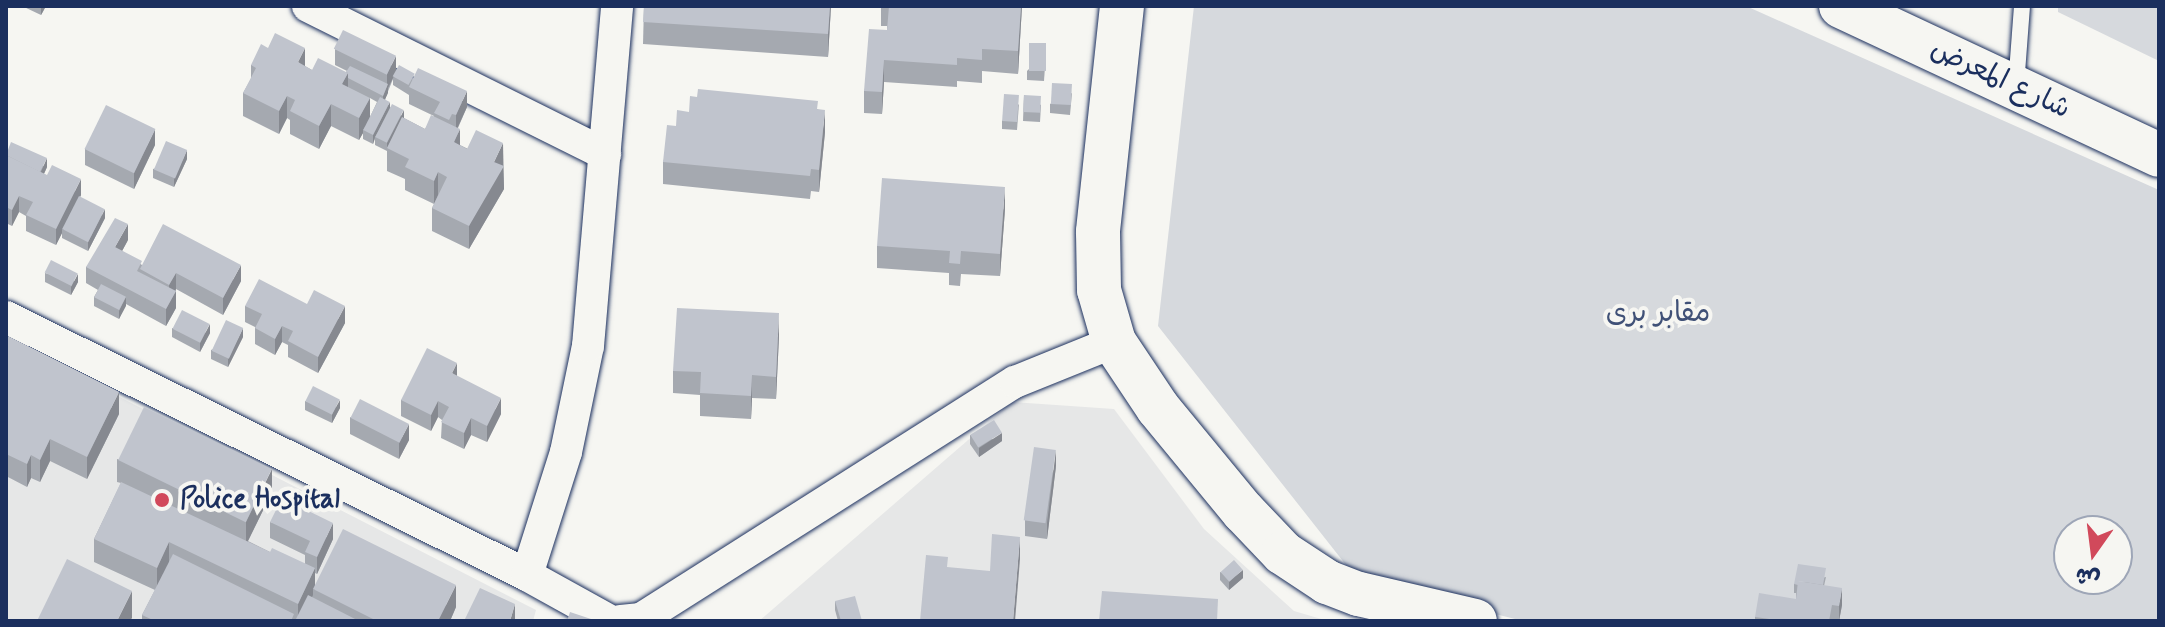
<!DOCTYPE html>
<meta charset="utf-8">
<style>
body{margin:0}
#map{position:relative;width:2165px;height:627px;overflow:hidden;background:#f6f6f2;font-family:Mynerve,"Playpen Sans Arabic",sans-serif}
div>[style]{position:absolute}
.built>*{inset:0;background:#e6e7e7}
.green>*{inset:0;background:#d6d9dd}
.roads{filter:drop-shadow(0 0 2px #1b2f5e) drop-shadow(0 0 2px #1b2f5e)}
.lane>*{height:16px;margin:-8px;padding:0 8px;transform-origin:8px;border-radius:8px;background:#f6f6f2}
.street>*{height:32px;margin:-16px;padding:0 16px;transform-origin:16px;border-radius:16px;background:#f6f6f2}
.secondary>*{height:44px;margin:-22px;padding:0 22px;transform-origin:22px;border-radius:22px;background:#f6f6f2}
.wall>*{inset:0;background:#a5a9b0}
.shaded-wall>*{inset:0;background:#868990}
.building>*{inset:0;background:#c0c4cd;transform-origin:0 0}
.dots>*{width:22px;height:22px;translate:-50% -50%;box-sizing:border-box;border:4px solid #f6f6f2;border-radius:50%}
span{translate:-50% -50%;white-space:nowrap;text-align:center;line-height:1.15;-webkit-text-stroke:8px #f6f6f2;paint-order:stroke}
.street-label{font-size:28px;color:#1b2f5e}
.park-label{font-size:28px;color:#405177}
.poi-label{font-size:28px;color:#1b2f5e;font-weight:700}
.left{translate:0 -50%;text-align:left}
.frame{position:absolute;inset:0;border:8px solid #1b2f5e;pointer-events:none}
.north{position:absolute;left:2053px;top:515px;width:80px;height:80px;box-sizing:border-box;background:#f6f6f2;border:2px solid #9ea6b7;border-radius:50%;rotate:194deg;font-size:22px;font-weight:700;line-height:32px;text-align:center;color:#1b2f5e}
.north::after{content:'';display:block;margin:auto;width:28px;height:36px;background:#d1495b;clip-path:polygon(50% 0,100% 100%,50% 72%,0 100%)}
</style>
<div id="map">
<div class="built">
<div style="clip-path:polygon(6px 339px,536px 610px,533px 621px,6px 621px)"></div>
<div style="clip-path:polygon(1012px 402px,1114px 409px,1204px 529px,1294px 611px,1328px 621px,759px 621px)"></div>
</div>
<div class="green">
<div style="clip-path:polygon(evenodd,1194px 6px,1746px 6px,2159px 190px,2159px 621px,1523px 621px,1357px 579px,1158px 326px,1194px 6px,2069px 531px,2117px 531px,2117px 579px,2069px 579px,2069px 531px)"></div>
<div style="clip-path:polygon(2058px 6px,2159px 6px,2159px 61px,2058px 12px)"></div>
</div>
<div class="roads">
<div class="lane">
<div style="left:2016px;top:86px;width:80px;rotate:-85.7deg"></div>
</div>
<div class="street">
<div style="left:308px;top:6px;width:332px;rotate:26.5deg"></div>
<div style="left:6px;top:317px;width:581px;rotate:26.34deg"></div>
<div style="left:610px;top:621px;width:95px;rotate:-151deg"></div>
<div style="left:527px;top:575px;width:129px;rotate:-72.4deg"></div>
<div style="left:566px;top:452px;width:108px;rotate:-78.3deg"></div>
<div style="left:588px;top:346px;width:341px;rotate:-85.1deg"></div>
<div style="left:621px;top:621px;width:20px;rotate:-6deg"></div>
<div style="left:641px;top:619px;width:443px;rotate:-32.4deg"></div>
<div style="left:1015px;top:382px;width:107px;rotate:-22deg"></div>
</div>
<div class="secondary">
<div style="left:1122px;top:6px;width:227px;rotate:96.1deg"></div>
<div style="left:1098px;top:232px;width:58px;rotate:89deg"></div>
<div style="left:1099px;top:290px;width:54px;rotate:73.9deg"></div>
<div style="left:1114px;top:342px;width:79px;rotate:56.3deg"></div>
<div style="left:1158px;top:408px;width:134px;rotate:50.5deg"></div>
<div style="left:1243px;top:511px;width:58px;rotate:46.4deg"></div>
<div style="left:1283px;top:553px;width:53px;rotate:33.4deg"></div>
<div style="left:1327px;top:582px;width:34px;rotate:21deg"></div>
<div style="left:1359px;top:594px;width:119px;rotate:13.1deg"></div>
<div style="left:1841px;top:6px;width:351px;rotate:25.1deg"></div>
</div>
</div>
<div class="wall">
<div style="clip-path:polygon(22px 6px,46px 6px,41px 15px)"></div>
<div style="clip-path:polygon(644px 6px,831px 6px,828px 57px,643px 44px)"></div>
<div style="clip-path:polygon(881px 6px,1022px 6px,1018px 74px,982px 71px,982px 83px,957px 81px,957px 87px,884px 82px,882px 114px,864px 113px,864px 91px,887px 30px,887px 26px,881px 26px)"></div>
<div style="clip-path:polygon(evenodd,335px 49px,396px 71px,467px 107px,458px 128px,460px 145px,503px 166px,504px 189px,469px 249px,432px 231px,432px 208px,434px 204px,405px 190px,405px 179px,387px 171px,387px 151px,375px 145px,375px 139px,373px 144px,363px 139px,363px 133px,359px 140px,331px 126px,319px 149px,290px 134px,290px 120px,287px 118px,279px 134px,243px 116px,243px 93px,251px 79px,251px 65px,305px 66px,312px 70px,346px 72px,347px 71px,335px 65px,335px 49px,393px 79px,393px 85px,409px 95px,409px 104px,434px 116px,425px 129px,404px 118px,390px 107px,385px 99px,393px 79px,335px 49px,370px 98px,377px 102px,370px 117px,370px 98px)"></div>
<div style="clip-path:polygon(1046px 52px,1044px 81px,1027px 80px,1027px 71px)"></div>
<div style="clip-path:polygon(1072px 93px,1070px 115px,1050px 113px,1050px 104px)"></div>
<div style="clip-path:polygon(1024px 95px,1041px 105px,1040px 122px,1023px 121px)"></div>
<div style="clip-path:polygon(1019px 104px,1017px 130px,1002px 129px,1002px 121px)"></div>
<div style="clip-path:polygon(818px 109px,825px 132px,819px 192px,811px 191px,810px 199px,663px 184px,663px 162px,676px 126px,689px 112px)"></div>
<div style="clip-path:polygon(155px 145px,134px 189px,85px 165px,85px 149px)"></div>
<div style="clip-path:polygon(6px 152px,47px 167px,44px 174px,81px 195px,80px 197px,105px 218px,88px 251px,62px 238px,62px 233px,56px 245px,26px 231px,26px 216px,19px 212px,12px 226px,6px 223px)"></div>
<div style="clip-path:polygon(187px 159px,174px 187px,153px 178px,153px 169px)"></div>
<div style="clip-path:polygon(1005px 209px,1000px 276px,961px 274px,960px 286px,949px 285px,949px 273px,877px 268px,877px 246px)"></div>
<div style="clip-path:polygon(128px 240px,122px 251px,142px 265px,241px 281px,223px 315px,176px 289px,176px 308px,166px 326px,126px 304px,119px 319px,94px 306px,94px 297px,98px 290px,86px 283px,86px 267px)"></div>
<div style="clip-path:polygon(45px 273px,78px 282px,71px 295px,45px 282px)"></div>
<div style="clip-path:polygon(307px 304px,345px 323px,318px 373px,288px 357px,288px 345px,282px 342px,275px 355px,255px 344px,255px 327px,245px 322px,245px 306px)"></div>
<div style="clip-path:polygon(172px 328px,210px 333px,200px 352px,172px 337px)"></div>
<div style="clip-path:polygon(6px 335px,119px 414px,87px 479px,50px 461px,40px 482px,31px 478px,27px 487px,6px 476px)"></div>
<div style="clip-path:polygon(779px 336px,776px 399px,752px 398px,751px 419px,700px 416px,700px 395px,673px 393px,673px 371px)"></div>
<div style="clip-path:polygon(243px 337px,228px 367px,211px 359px,211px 350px)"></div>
<div style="clip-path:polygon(457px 376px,501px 414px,487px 442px,471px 435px,464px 449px,441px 438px,442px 420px,438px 417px,431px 431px,401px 416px,401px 400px)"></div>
<div style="clip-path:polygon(305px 401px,340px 408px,332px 423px,305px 410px)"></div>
<div style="clip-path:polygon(350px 417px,409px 440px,399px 459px,350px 434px)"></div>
<div style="clip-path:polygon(970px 435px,1002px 441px,979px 457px,970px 444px)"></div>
<div style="clip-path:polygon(117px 459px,272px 492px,248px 541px,270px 552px,305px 564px,305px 555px,270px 538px,270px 522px,333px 539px,317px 574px,315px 573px,315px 585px,456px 607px,450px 621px,142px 621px,142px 615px,155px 590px,94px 562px,94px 539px,121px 483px,117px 482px)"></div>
<div style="clip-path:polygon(1056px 466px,1047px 539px,1025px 536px,1025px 520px)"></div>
<div style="clip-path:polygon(1220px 572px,1243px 578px,1229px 590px,1220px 580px)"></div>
<div style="clip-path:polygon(1826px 577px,1824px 586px,1842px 605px,1839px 621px,1755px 621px,1755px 617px,1796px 599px,1796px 593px,1794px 593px,1794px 584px)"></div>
<div style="clip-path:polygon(835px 601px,862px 621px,838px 621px,835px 610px)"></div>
</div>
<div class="shaded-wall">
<div style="clip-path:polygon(41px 6px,46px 6px,41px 15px)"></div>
<div style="clip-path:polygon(830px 6px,831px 6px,828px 57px,828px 34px)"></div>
<div style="clip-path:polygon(1021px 6px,1022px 6px,1018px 74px,1018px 51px)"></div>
<div style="clip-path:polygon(305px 48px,305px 71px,298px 62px)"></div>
<div style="clip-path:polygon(396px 56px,396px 72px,388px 88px,388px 93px,383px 104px,383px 96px,387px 86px,387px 74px)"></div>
<div style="clip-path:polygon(884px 60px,884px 82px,882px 114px,882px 92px)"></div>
<div style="clip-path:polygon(348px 73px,348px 96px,342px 84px)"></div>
<div style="clip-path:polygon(467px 91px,467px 107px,456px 131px,456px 115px)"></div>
<div style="clip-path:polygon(287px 96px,287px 118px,279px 134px,279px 111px)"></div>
<div style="clip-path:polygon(370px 98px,370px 120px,363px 130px,363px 133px,359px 140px,359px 118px)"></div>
<div style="clip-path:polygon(390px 102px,390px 111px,375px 137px,373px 144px,373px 135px)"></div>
<div style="clip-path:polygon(331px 104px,331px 126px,319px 149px,319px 126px)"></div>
<div style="clip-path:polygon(404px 110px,404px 119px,387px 148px,387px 143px)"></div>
<div style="clip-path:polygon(825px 110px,825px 132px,819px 192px,819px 170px)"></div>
<div style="clip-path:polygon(155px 129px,155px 145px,134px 189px,134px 173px)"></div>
<div style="clip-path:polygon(460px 129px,460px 152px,454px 142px)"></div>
<div style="clip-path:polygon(503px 143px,504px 189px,469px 249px,469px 226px,494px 162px)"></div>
<div style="clip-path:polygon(187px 150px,187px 159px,174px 187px,174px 179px)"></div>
<div style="clip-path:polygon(47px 158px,47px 167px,40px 182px,40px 174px)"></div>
<div style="clip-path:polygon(438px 172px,438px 195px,434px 204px,434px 181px)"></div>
<div style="clip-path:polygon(81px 179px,81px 195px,64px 230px,62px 229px,62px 233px,56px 245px,56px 229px)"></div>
<div style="clip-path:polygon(1005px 187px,1005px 209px,1000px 276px,1000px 254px)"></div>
<div style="clip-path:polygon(19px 196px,19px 212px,12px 226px,12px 210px)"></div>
<div style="clip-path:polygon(105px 209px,105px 218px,88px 251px,88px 242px)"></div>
<div style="clip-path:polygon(128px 224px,128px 240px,115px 264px,115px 247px)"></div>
<div style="clip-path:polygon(241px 265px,241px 281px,223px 315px,223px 298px)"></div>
<div style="clip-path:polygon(176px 273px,176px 289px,169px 301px,169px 285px)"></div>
<div style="clip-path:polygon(78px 274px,78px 282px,71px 295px,71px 287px)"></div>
<div style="clip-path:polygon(176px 291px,176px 308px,166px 326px,166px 309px)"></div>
<div style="clip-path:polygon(126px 297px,126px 306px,119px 319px,119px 311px)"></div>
<div style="clip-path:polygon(345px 306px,345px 323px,318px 373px,318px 357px)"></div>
<div style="clip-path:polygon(779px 313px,779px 336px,776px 399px,776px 377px)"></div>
<div style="clip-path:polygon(210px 324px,210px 333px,200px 352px,200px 343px)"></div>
<div style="clip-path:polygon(282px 326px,282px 342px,275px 355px,275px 339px)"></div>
<div style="clip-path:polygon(243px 328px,243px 337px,228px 367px,228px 359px)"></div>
<div style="clip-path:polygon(457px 363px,457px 379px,452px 373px)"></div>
<div style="clip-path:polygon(752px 375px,752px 398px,751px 419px,751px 396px)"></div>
<div style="clip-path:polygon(119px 392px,119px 414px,87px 479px,87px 457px)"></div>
<div style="clip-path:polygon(501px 398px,501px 414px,487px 442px,487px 426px)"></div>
<div style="clip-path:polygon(340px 400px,340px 408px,332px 423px,332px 414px)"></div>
<div style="clip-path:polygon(438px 401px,438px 417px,431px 431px,431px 415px)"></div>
<div style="clip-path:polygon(471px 418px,471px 435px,464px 449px,464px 433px)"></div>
<div style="clip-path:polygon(409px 424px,409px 440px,399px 459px,399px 443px)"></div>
<div style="clip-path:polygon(1002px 433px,1002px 441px,979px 457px,979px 448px)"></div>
<div style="clip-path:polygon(50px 439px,50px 461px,40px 482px,40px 460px)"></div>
<div style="clip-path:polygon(1056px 450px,1056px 466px,1047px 539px,1047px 523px)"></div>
<div style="clip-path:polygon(31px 455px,31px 478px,27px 487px,27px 464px)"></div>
<div style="clip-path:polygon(272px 469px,272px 492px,246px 545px,246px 522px)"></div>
<div style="clip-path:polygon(333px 523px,333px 539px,317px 574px,317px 557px)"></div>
<div style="clip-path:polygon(1020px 537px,1020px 559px,1015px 621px,1013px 621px)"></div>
<div style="clip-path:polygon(169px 542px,169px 565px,157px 591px,157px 568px)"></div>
<div style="clip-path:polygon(315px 568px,315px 590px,313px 589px,313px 595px,301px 621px,298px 621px,298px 604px)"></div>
<div style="clip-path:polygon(1243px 570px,1243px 578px,1229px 590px,1229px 581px)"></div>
<div style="clip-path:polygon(456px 585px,456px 607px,450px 621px,438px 621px)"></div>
<div style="clip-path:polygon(1842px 588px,1842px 605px,1839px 621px,1839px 606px)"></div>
<div style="clip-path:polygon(132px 591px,132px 618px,130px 621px,117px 621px)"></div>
<div style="clip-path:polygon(515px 604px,515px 620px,510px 621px)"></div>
</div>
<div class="building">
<div style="clip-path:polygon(644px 6px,830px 6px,828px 34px,643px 22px)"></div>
<div style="clip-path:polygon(889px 6px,1021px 6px,1018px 51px,982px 49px,982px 60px,957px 58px,957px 65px,884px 60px,882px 92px,864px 91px,869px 29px,887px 30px)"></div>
<div style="left:343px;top:30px;width:59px;height:21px;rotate:26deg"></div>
<div style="clip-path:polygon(275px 33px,305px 48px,298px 62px,312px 70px,318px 58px,348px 73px,342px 84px,370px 98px,359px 118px,331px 104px,319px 126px,290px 111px,295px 100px,287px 96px,279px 111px,243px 93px,256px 68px,251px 65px,261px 44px,268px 48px)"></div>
<div style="left:1029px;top:43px;width:17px;height:28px"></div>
<div style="left:399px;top:65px;width:18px;height:13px;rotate:29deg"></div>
<div style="clip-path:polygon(350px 66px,388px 84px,383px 96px,348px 78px,348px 73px,346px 72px)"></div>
<div style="clip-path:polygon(418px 68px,467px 91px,456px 115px,452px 114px,449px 120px,434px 113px,440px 102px,409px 87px)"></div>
<div style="left:1052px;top:83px;width:20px;height:21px;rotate:3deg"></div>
<div style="clip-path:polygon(698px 89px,818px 101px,817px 109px,825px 110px,819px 170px,811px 169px,810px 176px,663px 162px,667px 125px,676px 126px,677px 110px,689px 112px,690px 96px,697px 97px)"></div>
<div style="left:1004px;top:94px;width:15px;height:27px;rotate:4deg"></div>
<div style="left:1024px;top:95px;width:17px;height:17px;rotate:3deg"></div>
<div style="left:380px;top:97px;width:11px;height:37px;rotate:27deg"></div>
<div style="left:392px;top:104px;width:13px;height:37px;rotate:27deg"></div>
<div style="left:106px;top:105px;width:55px;height:49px;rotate:26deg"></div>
<div style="clip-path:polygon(431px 115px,460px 129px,454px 142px,467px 149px,476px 130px,503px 143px,494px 162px,504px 166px,469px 226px,432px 208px,447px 177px,438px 172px,434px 181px,405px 167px,409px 159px,387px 148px,402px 117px,425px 129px)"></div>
<div style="left:166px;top:141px;width:23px;height:31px;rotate:23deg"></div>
<div style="clip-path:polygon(11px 142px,47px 158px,40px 172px,6px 155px)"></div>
<div style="clip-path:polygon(6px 155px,47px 175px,52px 165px,81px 179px,56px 229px,26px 215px,33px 202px,19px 196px,12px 210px,6px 207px)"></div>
<div style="clip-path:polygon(882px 178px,1005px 187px,1000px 254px,961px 251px,960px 264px,949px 263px,950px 251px,877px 246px)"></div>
<div style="left:79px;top:196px;width:29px;height:37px;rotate:27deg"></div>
<div style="clip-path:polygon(115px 218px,128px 224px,115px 247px,142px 261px,137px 271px,176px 291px,166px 309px,86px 267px)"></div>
<div style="clip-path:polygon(163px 224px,241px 265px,223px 298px,176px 273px,169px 285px,140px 269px)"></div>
<div style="left:51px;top:260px;width:30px;height:14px;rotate:27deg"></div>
<div style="clip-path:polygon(259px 279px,307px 304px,314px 290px,345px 306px,318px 357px,288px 341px,293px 331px,282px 326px,275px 339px,255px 328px,262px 314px,245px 306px)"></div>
<div style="left:101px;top:284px;width:28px;height:15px;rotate:27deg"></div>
<div style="clip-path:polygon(677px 308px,779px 313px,776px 377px,752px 375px,751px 396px,700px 393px,701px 372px,673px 371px)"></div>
<div style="left:182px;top:310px;width:31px;height:21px;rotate:27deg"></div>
<div style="left:226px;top:320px;width:19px;height:34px;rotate:25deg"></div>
<div style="clip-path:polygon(6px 335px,119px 392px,87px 457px,50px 439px,40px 460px,31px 455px,27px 464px,6px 454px)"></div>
<div style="clip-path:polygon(427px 348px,457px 363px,452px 373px,501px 398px,487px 426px,471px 418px,464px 433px,441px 422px,449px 407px,438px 401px,431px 415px,401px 400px)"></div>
<div style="left:313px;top:386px;width:30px;height:17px;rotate:27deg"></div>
<div style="left:360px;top:399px;width:55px;height:21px;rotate:27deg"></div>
<div style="left:144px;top:407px;width:142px;height:59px;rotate:26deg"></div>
<div style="left:994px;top:420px;width:15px;height:28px;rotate:58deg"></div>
<div style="left:1034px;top:447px;width:22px;height:74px;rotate:8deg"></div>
<div style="clip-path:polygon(121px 482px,270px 552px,272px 548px,315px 568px,298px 604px,169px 542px,157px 568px,94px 539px)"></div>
<div style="clip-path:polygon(282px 498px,333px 523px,317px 557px,305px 552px,310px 541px,270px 522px)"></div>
<div style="clip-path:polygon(343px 529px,456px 585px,438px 621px,377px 621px,313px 589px)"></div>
<div style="clip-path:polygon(992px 534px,1020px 537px,1013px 621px,920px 621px,926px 555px,948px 557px,947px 567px,990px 571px)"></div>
<div style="clip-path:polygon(173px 554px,294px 614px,291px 621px,155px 621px,142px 615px)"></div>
<div style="clip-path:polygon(67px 559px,132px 591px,117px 621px,37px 621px)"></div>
<div style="left:1234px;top:560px;width:13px;height:18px;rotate:48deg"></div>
<div style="clip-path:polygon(1798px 564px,1826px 568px,1823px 585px,1798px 581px,1798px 585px,1794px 584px)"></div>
<div style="clip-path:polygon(1798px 581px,1842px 588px,1839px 606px,1832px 605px,1829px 621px,1783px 621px,1755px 617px,1759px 593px,1796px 599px)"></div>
<div style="clip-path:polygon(480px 588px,515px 604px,510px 621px,464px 621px)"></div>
<div style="clip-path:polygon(1102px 591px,1218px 599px,1217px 621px,1099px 621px)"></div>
<div style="clip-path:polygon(308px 595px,359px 621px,295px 621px)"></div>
<div style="clip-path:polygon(855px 596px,862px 621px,841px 621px,835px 601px)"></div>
<div style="clip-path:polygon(570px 612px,594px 620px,593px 621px,567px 621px)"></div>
</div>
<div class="dots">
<div style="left:162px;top:500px;background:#d1495b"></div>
</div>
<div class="street-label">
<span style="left:2000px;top:80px;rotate:25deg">شارع المعرض</span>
</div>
<div class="park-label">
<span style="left:1658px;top:314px">مقابر برى</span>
</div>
<div class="poi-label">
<span class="left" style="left:180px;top:500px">Police Hospital</span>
</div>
<div class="frame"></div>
<div class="north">ش</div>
</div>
